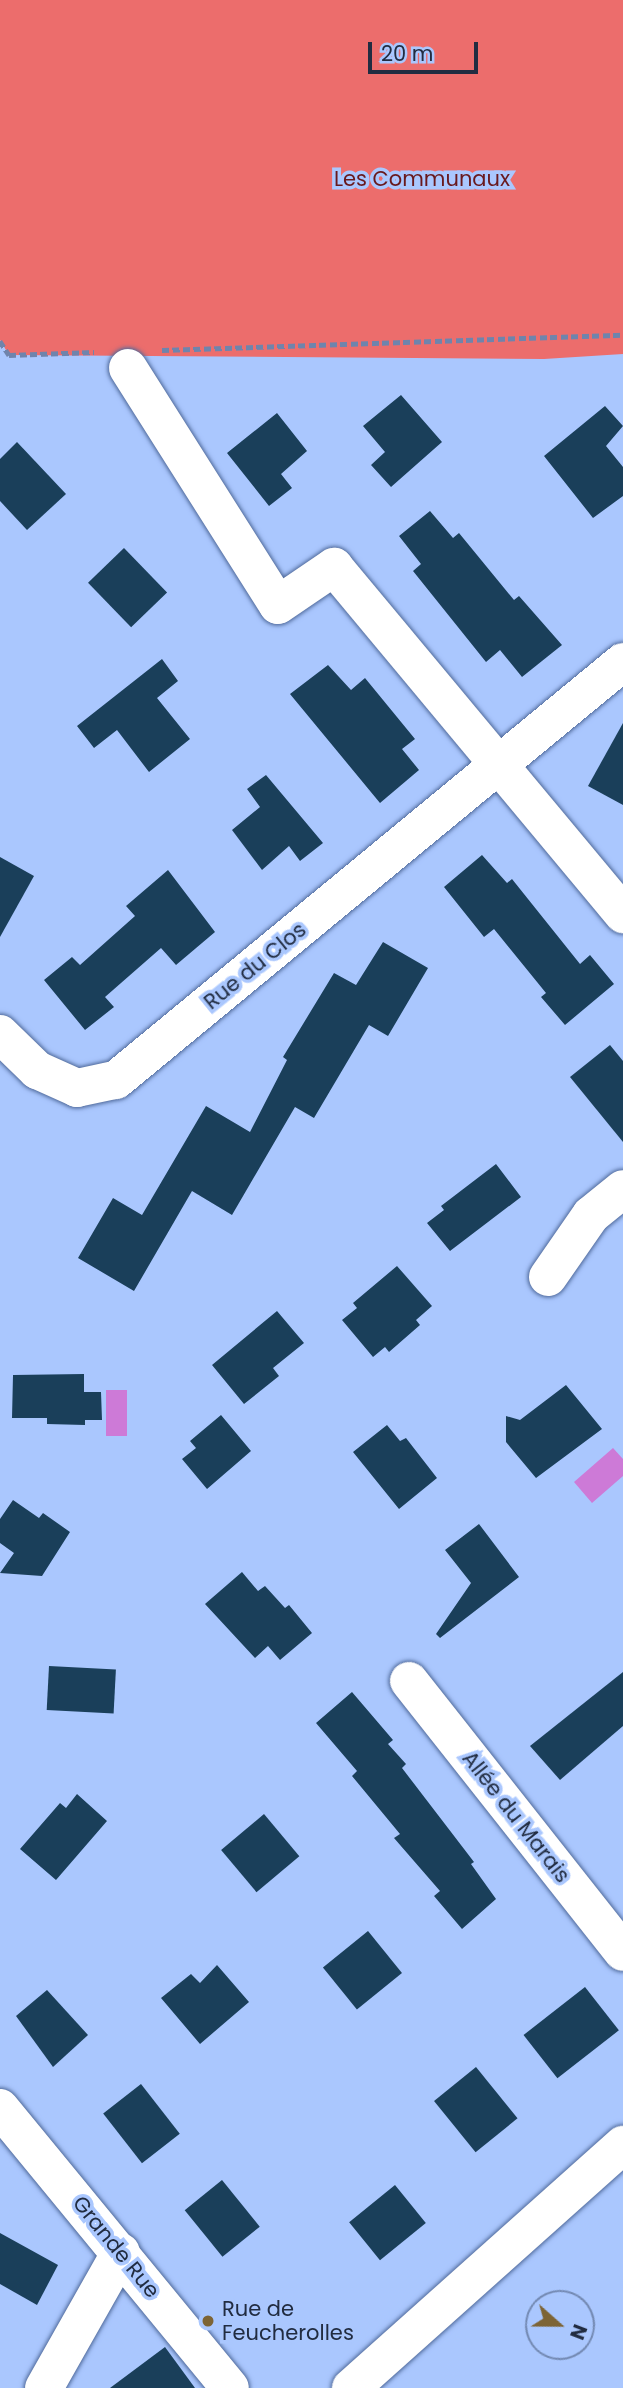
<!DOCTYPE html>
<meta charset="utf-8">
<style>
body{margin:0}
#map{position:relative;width:623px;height:2388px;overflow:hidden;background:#aac7fe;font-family:Poppins,sans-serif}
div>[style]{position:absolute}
.forest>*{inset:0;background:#ec6d6c}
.water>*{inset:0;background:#cd7ad7;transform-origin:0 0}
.building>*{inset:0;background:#1a3f5a;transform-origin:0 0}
.path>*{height:4.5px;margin-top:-2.25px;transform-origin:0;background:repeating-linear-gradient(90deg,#6f84ac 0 7px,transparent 0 10.5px)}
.roads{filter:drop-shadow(0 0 2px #506a9b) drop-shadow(0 0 2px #506a9b)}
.minor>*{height:38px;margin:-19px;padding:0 19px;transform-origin:19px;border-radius:19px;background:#fff}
.dots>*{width:19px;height:19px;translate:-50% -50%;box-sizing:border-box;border:4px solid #aac7fe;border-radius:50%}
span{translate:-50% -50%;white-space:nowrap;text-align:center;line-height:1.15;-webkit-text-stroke:7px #aac7fe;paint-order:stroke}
.park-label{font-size:21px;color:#69191d}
.street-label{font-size:21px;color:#212c41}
.poi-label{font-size:21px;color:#212c41}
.left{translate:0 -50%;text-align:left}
.north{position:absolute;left:525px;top:2290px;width:70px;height:70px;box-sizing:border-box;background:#aac7fe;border:2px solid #7389b2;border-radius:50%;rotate:111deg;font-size:19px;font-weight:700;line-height:28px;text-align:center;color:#212c41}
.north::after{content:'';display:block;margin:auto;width:24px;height:32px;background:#7d6435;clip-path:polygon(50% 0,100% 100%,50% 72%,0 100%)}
.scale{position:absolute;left:368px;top:42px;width:110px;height:32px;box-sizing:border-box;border:4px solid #212c41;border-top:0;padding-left:9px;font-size:21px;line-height:24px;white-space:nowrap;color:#212c41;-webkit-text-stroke:5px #aac7fe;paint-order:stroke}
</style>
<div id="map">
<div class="forest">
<div style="clip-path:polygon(0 0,623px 0,623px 354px,544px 359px,9px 355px,0 340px)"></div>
</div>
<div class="water">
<div style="left:106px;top:1390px;width:21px;height:46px"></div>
<div style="clip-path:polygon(613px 1448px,623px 1459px,623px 1476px,592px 1503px,574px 1482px)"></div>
</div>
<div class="building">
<div style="clip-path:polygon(401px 395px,442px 442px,391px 487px,371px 465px,385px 452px,363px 426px)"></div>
<div style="clip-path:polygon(605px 406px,623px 426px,606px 446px,623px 467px,623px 496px,593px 518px,544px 456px)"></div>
<div style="clip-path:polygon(277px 413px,307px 451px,281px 474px,292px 488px,269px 506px,227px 453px)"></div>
<div style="clip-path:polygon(17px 442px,66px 494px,27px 530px,0 501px,0 459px)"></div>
<div style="clip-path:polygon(430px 511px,453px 538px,459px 533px,514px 600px,519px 596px,562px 645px,522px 677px,500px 650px,486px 662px,413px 571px,421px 564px,399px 536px)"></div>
<div style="left:124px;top:548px;width:62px;height:50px;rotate:46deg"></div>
<div style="clip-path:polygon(162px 659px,178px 681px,157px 698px,190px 739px,149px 772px,117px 730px,94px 748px,77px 726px)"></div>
<div style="clip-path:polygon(328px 665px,351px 690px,365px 678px,415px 739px,402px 749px,419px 770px,380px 803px,290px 694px)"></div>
<div style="clip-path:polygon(623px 723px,623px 805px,588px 786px)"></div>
<div style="clip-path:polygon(266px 775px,323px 843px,300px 861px,289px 846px,262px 870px,232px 830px,260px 807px,247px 789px)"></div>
<div style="clip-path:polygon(482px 855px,507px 883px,512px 879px,580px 964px,590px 955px,614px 984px,565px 1025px,541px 997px,546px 993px,494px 929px,484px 937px,444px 887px)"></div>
<div style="clip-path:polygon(0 857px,34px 876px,0 937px)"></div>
<div style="clip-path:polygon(168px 870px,215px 932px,176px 965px,161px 948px,105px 997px,114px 1007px,85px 1030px,44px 980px,72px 957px,80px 965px,135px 916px,126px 906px)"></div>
<div style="clip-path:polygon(383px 942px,428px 968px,388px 1036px,369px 1025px,314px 1118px,295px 1107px,232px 1215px,192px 1191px,134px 1291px,78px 1258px,113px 1198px,142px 1215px,206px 1106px,250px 1132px,287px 1060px,283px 1057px,334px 973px,356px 985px)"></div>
<div style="clip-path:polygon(610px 1045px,623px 1061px,623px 1142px,570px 1077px)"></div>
<div style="clip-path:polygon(496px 1164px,521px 1197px,450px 1251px,427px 1223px,444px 1210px,441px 1206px)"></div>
<div style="clip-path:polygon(397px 1266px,432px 1306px,416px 1320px,420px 1325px,389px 1352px,385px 1347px,373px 1357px,342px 1320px,357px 1308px,353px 1303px)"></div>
<div style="clip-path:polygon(277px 1311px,304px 1343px,273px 1368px,279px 1376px,244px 1404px,212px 1365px)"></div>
<div style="clip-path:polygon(84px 1374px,84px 1392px,101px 1392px,102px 1420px,85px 1420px,85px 1425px,47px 1424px,47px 1418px,12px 1418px,13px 1375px)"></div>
<div style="clip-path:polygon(566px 1385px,602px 1429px,536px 1478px,506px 1442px,506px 1416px,520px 1420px)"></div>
<div style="clip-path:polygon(221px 1415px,251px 1451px,207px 1489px,182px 1459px,196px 1448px,190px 1441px)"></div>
<div style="clip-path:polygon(387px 1425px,400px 1441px,406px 1438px,437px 1478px,399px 1509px,353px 1452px)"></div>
<div style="clip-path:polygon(13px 1500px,39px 1518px,43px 1513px,70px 1532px,42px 1576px,0 1573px,14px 1553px,0 1543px,0 1519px)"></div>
<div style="clip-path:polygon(479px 1524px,519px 1577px,440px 1638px,436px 1634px,471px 1583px,445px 1550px)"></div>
<div style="clip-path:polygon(242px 1572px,258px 1591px,265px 1586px,285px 1608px,289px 1605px,312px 1633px,280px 1660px,268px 1646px,255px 1658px,205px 1604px)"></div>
<div style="left:49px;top:1666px;width:67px;height:44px;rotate:3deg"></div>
<div style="clip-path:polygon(623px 1672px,623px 1726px,560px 1780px,530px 1746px)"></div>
<div style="clip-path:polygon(352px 1692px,393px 1740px,388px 1744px,406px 1764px,402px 1768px,474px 1862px,471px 1864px,496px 1899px,462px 1929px,434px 1896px,440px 1891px,394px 1838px,400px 1834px,352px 1776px,357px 1771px,316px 1723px)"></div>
<div style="clip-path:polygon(77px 1794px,107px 1821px,56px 1880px,20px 1849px,60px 1803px,66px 1808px)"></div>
<div style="left:264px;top:1814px;width:55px;height:56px;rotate:50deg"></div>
<div style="left:368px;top:1931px;width:54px;height:58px;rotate:51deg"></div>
<div style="clip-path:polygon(217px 1965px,249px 2002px,200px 2044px,161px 1998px,191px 1974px,200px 1983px)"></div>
<div style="left:585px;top:1987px;width:55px;height:78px;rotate:52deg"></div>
<div style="clip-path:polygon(47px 1990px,88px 2035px,53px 2067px,16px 2016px)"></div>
<div style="left:476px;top:2067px;width:66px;height:54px;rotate:51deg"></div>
<div style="left:141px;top:2084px;width:63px;height:48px;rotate:52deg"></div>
<div style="left:222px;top:2180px;width:60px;height:48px;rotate:51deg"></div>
<div style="left:395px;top:2185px;width:49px;height:59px;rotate:51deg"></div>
<div style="clip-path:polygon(0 2233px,58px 2265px,37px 2305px,0 2284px)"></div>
<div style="clip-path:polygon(165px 2347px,195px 2388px,110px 2388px)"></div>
</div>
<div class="path">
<div style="left:0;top:341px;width:17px;rotate:57deg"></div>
<div style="left:9px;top:355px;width:85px;rotate:-2deg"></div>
<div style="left:162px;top:350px;width:461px;rotate:-1.9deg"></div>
</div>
<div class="roads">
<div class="minor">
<div style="left:128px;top:368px;width:280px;rotate:57.7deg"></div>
<div style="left:278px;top:605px;width:68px;rotate:-34.2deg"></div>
<div style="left:334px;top:567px;width:452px;rotate:50.2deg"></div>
<div style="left:0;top:1034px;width:52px;rotate:44.2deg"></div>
<div style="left:37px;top:1070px;width:44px;rotate:24.2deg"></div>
<div style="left:77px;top:1088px;width:40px;rotate:-12deg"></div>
<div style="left:116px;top:1080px;width:657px;rotate:-39.5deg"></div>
<div style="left:548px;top:1277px;width:75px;rotate:-55.3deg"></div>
<div style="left:591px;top:1215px;width:41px;rotate:-39.1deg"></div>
<div style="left:409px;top:1681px;width:345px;rotate:51.7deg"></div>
<div style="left:0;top:2108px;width:362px;rotate:50.6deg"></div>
<div style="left:44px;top:2388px;width:156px;rotate:-60.5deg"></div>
<div style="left:351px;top:2388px;width:365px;rotate:-41.8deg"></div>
</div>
</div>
<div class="dots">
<div style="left:208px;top:2321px;background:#7d6435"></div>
</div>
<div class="park-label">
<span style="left:422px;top:179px">Les Communaux</span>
</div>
<div class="street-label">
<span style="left:255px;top:966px;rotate:-39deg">Rue du Clos</span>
<span style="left:516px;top:1817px;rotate:52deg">Allée du Marais</span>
<span style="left:116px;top:2247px;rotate:51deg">Grande Rue</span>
</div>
<div class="poi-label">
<span class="left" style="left:222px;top:2321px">Rue de<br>Feucherolles</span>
</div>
<div class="north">N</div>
<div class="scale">20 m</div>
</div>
